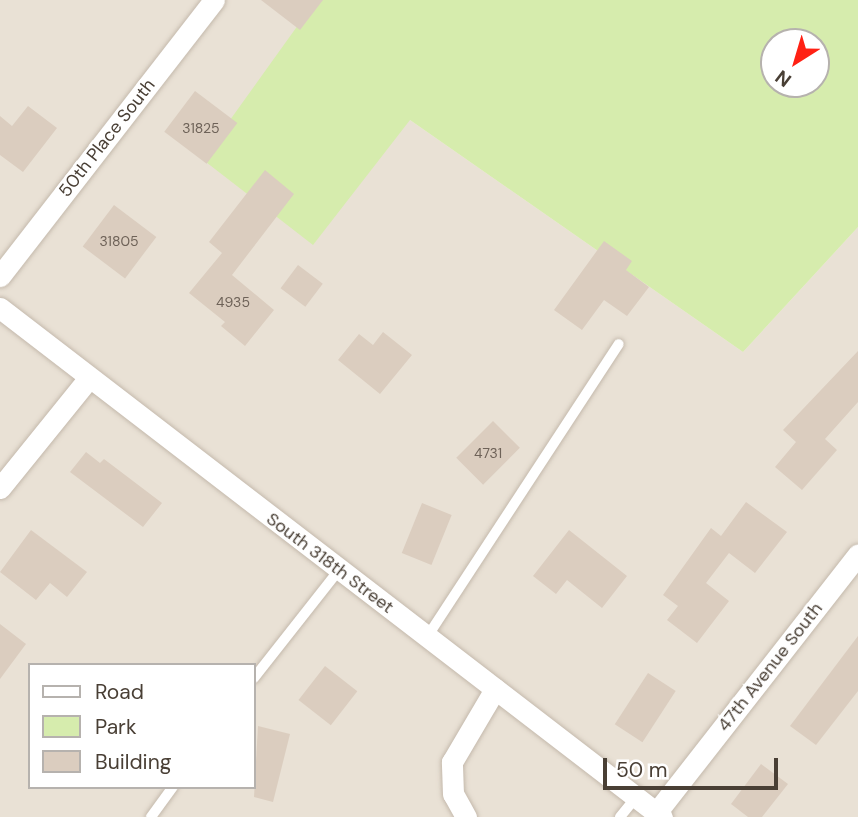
<!DOCTYPE html>
<style>
body{margin:0}
#map{position:relative;width:858px;height:817px;overflow:hidden;background:#f5efe7;font-family:"DM Sans",sans-serif}
div>[style]{position:absolute}
.residential>*{inset:0;background:#e9e1d5}
.green>*{inset:0;background:#d6ecad}
.building>*{inset:0;background:#dbcdbf;transform-origin:0 0}
.roads{filter:drop-shadow(0 0 2px #c4b9ac) drop-shadow(0 0 2px #c4b9ac)}
.lane>*{height:10px;margin:-5px;padding:0 5px;transform-origin:5px;border-radius:5px;background:#fff}
.street>*{height:21px;margin:-10.5px;padding:0 10.5px;transform-origin:10.5px;border-radius:10.5px;background:#fff}
span{translate:-50% -50%;white-space:nowrap;text-align:center;line-height:1.15;-webkit-text-stroke:5px #fff;paint-order:stroke}
.number-label{font-size:14px;color:#6e6258}
.number-label span{-webkit-text-stroke-width:0}
.street-label{font-size:18px;color:#493f35}
.legend{position:absolute;left:28px;top:663px;width:228px;height:126px;box-sizing:border-box;background:#fff;border:2px solid #b6b2ae;margin:0;padding:9px 12px;list-style:none;font-size:21px;color:#493f35}
.legend li{display:flex;align-items:center;gap:14px;height:35px}
.legend b{width:35px;border:2px solid #b6b2ae}
.north{position:absolute;left:760px;top:28px;width:70px;height:70px;box-sizing:border-box;background:#fff;border:2px solid #b6b2ae;border-radius:50%;rotate:217deg;font-size:19px;font-weight:700;line-height:28px;text-align:center;color:#493f35}
.north::after{content:'';display:block;margin:auto;width:24px;height:32px;background:#ff2114;clip-path:polygon(50% 0,100% 100%,50% 72%,0 100%)}
.scale{position:absolute;left:603px;top:758px;width:175px;height:32px;box-sizing:border-box;border:4px solid #493f35;border-top:0;padding-left:9px;font-size:21px;line-height:24px;white-space:nowrap;color:#493f35;-webkit-text-stroke:5px #fff;paint-order:stroke}
</style>
<div id="map">
<div class="residential">
<div style="clip-path:polygon(evenodd,0 0,316px 0,410px 120px,743px 352px,858px 227px,858px 817px,0 817px,0 0,30px 665px,254px 665px,254px 787px,30px 787px,30px 665px)"></div>
</div>
<div class="green">
<div style="clip-path:polygon(evenodd,316px 0,858px 0,858px 227px,743px 352px,410px 120px,313px 245px,202px 159px,316px 0,774px 42px,816px 42px,816px 84px,774px 84px,774px 42px)"></div>
</div>
<div class="building">
<div style="clip-path:polygon(261px 0,323px 0,300px 30px)"></div>
<div style="left:195px;top:91px;width:53px;height:51px;rotate:37deg"></div>
<div style="clip-path:polygon(28px 106px,57px 128px,23px 172px,0 155px,0 116px,12px 126px)"></div>
<div style="clip-path:polygon(265px 170px,294px 194px,232px 275px,274px 310px,245px 346px,221px 326px,225px 322px,189px 293px,222px 253px,209px 242px)"></div>
<div style="left:114px;top:205px;width:53px;height:52px;rotate:37deg"></div>
<div style="clip-path:polygon(604px 241px,632px 261px,626px 270px,649px 287px,627px 316px,604px 300px,582px 330px,554px 310px)"></div>
<div style="left:298px;top:265px;width:31px;height:29px;rotate:37deg"></div>
<div style="clip-path:polygon(383px 332px,412px 355px,380px 394px,338px 360px,359px 334px,373px 345px)"></div>
<div style="clip-path:polygon(858px 351px,858px 402px,825px 439px,837px 450px,802px 490px,775px 467px,796px 442px,783px 430px)"></div>
<div style="left:493px;top:421px;width:38px;height:52px;rotate:45deg"></div>
<div style="clip-path:polygon(86px 452px,100px 463px,104px 459px,162px 503px,143px 527px,70px 472px)"></div>
<div style="clip-path:polygon(746px 502px,787px 532px,755px 573px,729px 553px,706px 583px,729px 601px,697px 643px,667px 620px,678px 606px,663px 595px,711px 528px,721px 536px)"></div>
<div style="left:422px;top:503px;width:32px;height:54px;rotate:22deg"></div>
<div style="clip-path:polygon(31px 530px,87px 572px,67px 597px,50px 583px,36px 600px,0 572px)"></div>
<div style="clip-path:polygon(569px 530px,627px 576px,602px 608px,567px 580px,556px 594px,533px 576px)"></div>
<div style="clip-path:polygon(0 624px,26px 644px,0 679px)"></div>
<div style="clip-path:polygon(858px 636px,858px 691px,816px 745px,790px 726px)"></div>
<div style="left:325px;top:666px;width:41px;height:43px;rotate:38deg"></div>
<div style="left:648px;top:673px;width:33px;height:61px;rotate:33deg"></div>
<div style="clip-path:polygon(258px 726px,290px 734px,273px 802px,254px 797px)"></div>
<div style="clip-path:polygon(761px 764px,788px 784px,762px 817px,748px 817px,731px 804px)"></div>
</div>
<div class="roads">
<div class="lane">
<div style="left:427px;top:637px;width:350px;rotate:-56.8deg"></div>
<div style="left:254px;top:678px;width:137px;rotate:-51.8deg"></div>
<div style="left:151px;top:817px;width:37px;rotate:-54deg"></div>
<div style="left:620px;top:817px;width:27px;rotate:-51deg"></div>
</div>
<div class="street">
<div style="left:0;top:276px;width:349px;rotate:-52.2deg"></div>
<div style="left:0;top:308px;width:835px;rotate:37.56deg"></div>
<div style="left:0;top:488px;width:140px;rotate:-51.1deg"></div>
<div style="left:656px;top:813px;width:328px;rotate:-52deg"></div>
<div style="left:466px;top:817px;width:26px;rotate:-119deg"></div>
<div style="left:453px;top:794px;width:32px;rotate:-92deg"></div>
<div style="left:452px;top:762px;width:85px;rotate:-59.5deg"></div>
</div>
</div>
<div class="number-label">
<span style="left:201px;top:128px">31825</span>
<span style="left:119px;top:241px">31805</span>
<span style="left:233px;top:302px">4935</span>
<span style="left:488px;top:453px">4731</span>
</div>
<div class="street-label">
<span style="left:107px;top:138px;rotate:-52deg">50th Place South</span>
<span style="left:330px;top:563px;rotate:37deg">South 318th Street</span>
<span style="left:770px;top:667px;rotate:-52deg">47th Avenue South</span>
</div>
<ul class="legend">
<li><b style="height:9px;background:#fff"></b>Road</li>
<li><b style="height:19px;background:#d6ecad"></b>Park</li>
<li><b style="height:19px;background:#dbcdbf"></b>Building</li>
</ul>
<div class="north">N</div>
<div class="scale">50 m</div>
</div>
